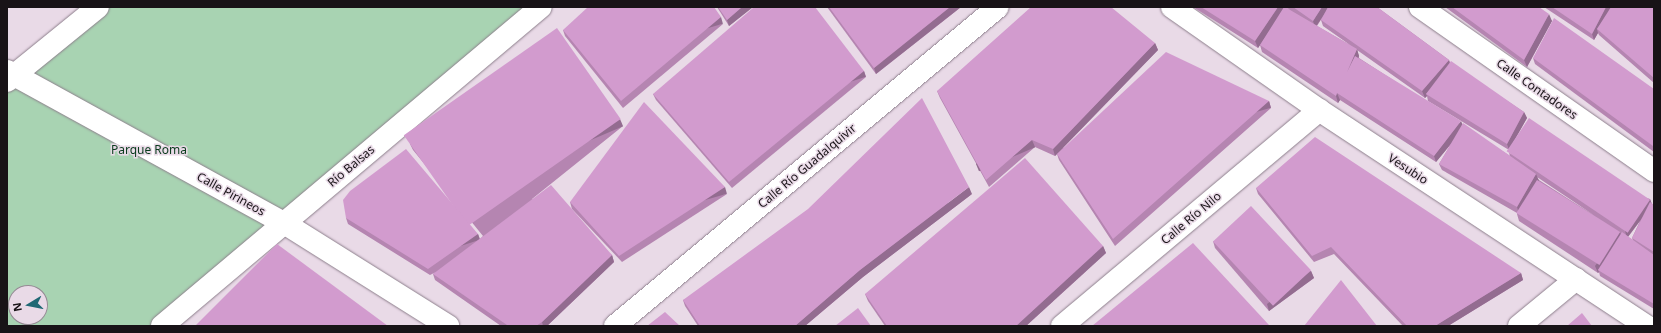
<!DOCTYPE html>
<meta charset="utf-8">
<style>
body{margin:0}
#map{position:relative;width:1661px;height:333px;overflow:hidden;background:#e9dae7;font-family:"Noto Sans",sans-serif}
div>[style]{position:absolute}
.green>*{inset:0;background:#a8d3b2}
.roads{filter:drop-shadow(0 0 1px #8d7f8c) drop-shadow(0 0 1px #8d7f8c)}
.minor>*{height:22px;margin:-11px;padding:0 11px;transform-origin:11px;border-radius:11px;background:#fff}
.wall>*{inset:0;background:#b585b1}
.shaded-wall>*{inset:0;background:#936c90;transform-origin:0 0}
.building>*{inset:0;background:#d29bce;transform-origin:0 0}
span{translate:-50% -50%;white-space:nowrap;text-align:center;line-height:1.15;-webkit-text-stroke:3px #e9dae7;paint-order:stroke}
.street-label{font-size:12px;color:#181317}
.park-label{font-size:12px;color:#0a3c1d}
.frame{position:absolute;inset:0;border:8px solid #181317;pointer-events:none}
.north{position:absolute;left:8px;top:285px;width:40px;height:40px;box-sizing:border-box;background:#e9dae7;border:1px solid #958a94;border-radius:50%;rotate:260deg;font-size:11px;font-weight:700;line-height:16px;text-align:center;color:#181317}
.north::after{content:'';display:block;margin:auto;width:14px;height:18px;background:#1f6874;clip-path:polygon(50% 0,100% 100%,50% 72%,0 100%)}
</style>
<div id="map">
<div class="green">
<div style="clip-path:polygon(evenodd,99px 7px,545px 7px,162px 326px,7px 326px,7px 81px,99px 7px,16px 293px,40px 293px,40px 317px,16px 317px,16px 293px)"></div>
</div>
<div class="roads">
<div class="minor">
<div style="left:1172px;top:7px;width:179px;rotate:35deg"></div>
<div style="left:1319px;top:110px;width:393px;rotate:33.4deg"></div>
<div style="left:1420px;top:7px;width:286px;rotate:35deg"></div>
<div style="left:7px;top:71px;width:316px;rotate:28.8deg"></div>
<div style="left:284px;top:223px;width:194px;rotate:32.1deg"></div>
<div style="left:7px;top:81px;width:117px;rotate:-39.1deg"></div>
<div style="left:162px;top:326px;width:495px;rotate:-40.1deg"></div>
<div style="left:615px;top:326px;width:498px;rotate:-39.8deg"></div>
<div style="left:1062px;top:326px;width:336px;rotate:-40deg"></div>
<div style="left:1519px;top:326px;width:74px;rotate:-39.5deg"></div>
</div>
</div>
<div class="wall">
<div style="clip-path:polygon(717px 7px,753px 7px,729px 26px)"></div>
<div style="clip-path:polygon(827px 7px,961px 7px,876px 74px)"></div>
<div style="clip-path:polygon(evenodd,1193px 7px,1285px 7px,1290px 10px,1286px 7px,1377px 7px,1449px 60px,1450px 63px,1524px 112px,1527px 118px,1509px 150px,1428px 101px,1427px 96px,1425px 98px,1357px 50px,1359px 56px,1359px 58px,1510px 156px,1509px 153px,1650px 199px,1652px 204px,1654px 205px,1654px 309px,1600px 276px,1599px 272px,1598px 273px,1519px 221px,1517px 214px,1517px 213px,1442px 170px,1439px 164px,1451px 144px,1436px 162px,1340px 100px,1338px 103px,1262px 52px,1260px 45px,1258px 48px,1193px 7px,1324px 15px,1321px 20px,1323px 26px,1350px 45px,1317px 26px,1324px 15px,1193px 7px,1537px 177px,1595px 216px,1539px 180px,1537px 177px,1193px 7px,1640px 221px,1632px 238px,1633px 240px,1628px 237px,1640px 221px)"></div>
<div style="clip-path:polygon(1445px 7px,1539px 7px,1552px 21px,1527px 67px)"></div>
<div style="clip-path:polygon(1544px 7px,1654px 7px,1654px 83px,1599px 35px,1598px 33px,1594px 40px)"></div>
<div style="clip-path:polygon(723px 24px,623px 108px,565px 36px,563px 30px)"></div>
<div style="clip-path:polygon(1155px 43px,1158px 50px,1063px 148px,1269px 101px,1271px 108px,1115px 246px,1059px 160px,1057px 154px,1055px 156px,1035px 147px,989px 187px,940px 98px,937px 91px)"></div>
<div style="clip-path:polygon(1533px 58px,1654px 89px,1654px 152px,1535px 64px)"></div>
<div style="clip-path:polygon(864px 71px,866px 77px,732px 188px,656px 100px,653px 94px)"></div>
<div style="clip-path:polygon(623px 126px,532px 199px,612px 255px,614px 262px,547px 326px,501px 326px,435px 280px,433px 274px,436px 272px,430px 275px,348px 224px,346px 218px,478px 234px,480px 239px,483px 236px,413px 150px,410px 144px)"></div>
<div style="clip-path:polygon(1256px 188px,1521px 273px,1523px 280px,1448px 326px,1403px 326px,1334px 254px,1314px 262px,1258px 194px)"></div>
<div style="clip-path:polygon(727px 194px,622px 262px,572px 209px,570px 202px)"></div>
<div style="clip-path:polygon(972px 194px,863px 277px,805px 326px,698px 326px,685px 306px,683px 300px)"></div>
<div style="clip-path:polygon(1213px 241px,1311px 271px,1314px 278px,1269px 311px,1215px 248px)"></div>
<div style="clip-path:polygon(1103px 246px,1106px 253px,1026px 326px,885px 326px,868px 301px,865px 294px)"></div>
</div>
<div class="shaded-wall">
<div style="clip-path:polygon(742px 7px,753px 7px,729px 26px,727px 20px)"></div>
<div style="clip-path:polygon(950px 7px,961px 7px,876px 74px,874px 68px)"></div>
<div style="clip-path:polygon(1278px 7px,1284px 7px,1285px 8px,1258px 48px,1255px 41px)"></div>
<div style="clip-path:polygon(1322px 7px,1329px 7px,1315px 28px,1313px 21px)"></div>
<div style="clip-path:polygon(1606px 7px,1612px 7px,1597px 29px,1598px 33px,1594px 40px,1592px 34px)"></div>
<div style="clip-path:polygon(1549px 14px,1552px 21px,1527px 67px,1524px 60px)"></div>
<div style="left:721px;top:17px;width:7px;height:131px;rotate:74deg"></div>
<div style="clip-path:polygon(1155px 43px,1158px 50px,1055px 156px,1053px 149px)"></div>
<div style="clip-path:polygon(1357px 49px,1359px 56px,1349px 79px,1347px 72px)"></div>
<div style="clip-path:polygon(1449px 60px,1451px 67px,1426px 94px,1427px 96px,1425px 98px,1422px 91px)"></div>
<div style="left:864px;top:71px;width:6px;height:175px;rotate:72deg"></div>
<div style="clip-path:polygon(1337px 93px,1340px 100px,1338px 103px,1336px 96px)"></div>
<div style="left:1269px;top:101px;width:7px;height:208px;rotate:74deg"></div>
<div style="clip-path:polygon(1524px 112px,1527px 118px,1509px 150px,1507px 144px)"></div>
<div style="left:620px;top:119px;width:8px;height:178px;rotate:67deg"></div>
<div style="clip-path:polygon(1461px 121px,1464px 128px,1436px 162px,1434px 156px)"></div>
<div style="left:1032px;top:140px;width:8px;height:61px;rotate:67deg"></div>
<div style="clip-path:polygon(1536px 174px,1539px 181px,1519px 214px,1517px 207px)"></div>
<div style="left:725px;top:187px;width:7px;height:126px;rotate:74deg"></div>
<div style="clip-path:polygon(969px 187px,972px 194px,863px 277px,805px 326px,795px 326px,860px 270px)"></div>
<div style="clip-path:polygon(1650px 199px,1652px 205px,1627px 238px,1625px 231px)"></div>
<div style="clip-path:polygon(1620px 232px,1622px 238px,1598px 270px,1599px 272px,1598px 273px,1595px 266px)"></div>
<div style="left:478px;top:234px;width:6px;height:61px;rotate:72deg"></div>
<div style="clip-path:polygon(1103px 246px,1106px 253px,1026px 326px,1016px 326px)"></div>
<div style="clip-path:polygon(612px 255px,614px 262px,547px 326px,543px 326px,542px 322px)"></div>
<div style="clip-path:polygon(1311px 271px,1314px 278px,1269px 311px,1267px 304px)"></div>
<div style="clip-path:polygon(1521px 273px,1523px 280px,1448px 326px,1435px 326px)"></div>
</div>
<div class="building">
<div style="clip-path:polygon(588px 7px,714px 7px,721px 17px,621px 101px,563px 30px)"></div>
<div style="clip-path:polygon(718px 7px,742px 7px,727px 20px)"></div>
<div style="clip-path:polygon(754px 7px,815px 7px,864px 71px,729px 182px,653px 94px)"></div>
<div style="clip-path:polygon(829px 7px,950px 7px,874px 68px)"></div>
<div style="clip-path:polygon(1031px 7px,1111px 7px,1155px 43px,1053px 149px,1032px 140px,986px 180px,937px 91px)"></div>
<div style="clip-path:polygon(1201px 7px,1278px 7px,1255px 41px)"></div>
<div style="clip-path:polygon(1284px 7px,1285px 7px,1357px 49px,1347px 72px,1355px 56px,1461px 121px,1434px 156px,1337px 93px,1336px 96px,1260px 45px)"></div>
<div style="clip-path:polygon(1293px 7px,1322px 7px,1313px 21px)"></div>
<div style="clip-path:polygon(1328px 7px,1377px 7px,1449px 60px,1422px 91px,1321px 20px)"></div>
<div style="clip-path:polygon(1452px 7px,1539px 7px,1549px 14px,1524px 60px)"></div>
<div style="clip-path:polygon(1552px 7px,1606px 7px,1592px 34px)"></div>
<div style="clip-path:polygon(1611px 7px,1654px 7px,1654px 78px,1597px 29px)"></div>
<div style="clip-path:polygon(1554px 18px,1654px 89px,1654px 145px,1653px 146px,1533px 58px)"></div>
<div style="left:557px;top:28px;width:111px;height:187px;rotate:55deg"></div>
<div style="clip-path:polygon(1166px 52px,1269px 101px,1113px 239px,1057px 154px)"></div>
<div style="clip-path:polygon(1451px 61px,1524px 112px,1507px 144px,1426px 94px)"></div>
<div style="clip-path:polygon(922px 98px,969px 187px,860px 270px,795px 326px,700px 326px,683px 300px,808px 209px)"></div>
<div style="clip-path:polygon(644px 102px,725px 187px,619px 256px,570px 202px)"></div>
<div style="left:1529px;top:118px;width:146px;height:40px;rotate:34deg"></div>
<div style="clip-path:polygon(1463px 123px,1536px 174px,1517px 207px,1439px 164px)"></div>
<div style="clip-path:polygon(1315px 137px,1521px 273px,1435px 326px,1407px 326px,1331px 247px,1312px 256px,1256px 188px)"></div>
<div style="clip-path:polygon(406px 149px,478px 234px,428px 269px,346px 218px,343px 200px,350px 191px)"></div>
<div style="clip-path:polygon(1025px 158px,1103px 246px,1016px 326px,887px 326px,865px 294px)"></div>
<div style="left:1537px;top:180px;width:98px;height:39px;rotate:32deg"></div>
<div style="clip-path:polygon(551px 185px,612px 255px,542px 322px,536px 326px,509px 326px,507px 325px,433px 274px)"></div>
<div style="clip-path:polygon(1650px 202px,1654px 205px,1654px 252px,1632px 238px)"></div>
<div style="left:1251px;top:206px;width:88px;height:52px;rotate:47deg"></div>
<div style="clip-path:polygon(1622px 232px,1654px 255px,1654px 304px,1598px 270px)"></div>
<div style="clip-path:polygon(1193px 243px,1269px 325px,1269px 326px,1092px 326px)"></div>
<div style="clip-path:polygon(277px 244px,388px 326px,195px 326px)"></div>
<div style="clip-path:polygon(1341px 280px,1377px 326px,1304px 326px)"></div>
<div style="clip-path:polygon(858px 308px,871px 326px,835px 326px)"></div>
<div style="clip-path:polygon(665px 312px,680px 326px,647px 326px)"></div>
<div style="clip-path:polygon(1582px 313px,1592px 326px,1567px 326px)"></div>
</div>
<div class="street-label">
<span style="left:1537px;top:89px;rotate:35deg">Calle Contadores</span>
<span style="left:351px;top:166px;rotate:-40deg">Río Balsas</span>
<span style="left:807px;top:166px;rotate:-40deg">Calle Río Guadalquivir</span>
<span style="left:1408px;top:169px;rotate:33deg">Vesubio</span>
<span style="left:231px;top:194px;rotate:29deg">Calle Pirineos</span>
<span style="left:1191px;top:218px;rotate:-40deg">Calle Río Nilo</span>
</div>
<div class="park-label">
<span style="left:149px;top:150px">Parque Roma</span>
</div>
<div class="frame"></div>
<div class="north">N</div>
</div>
